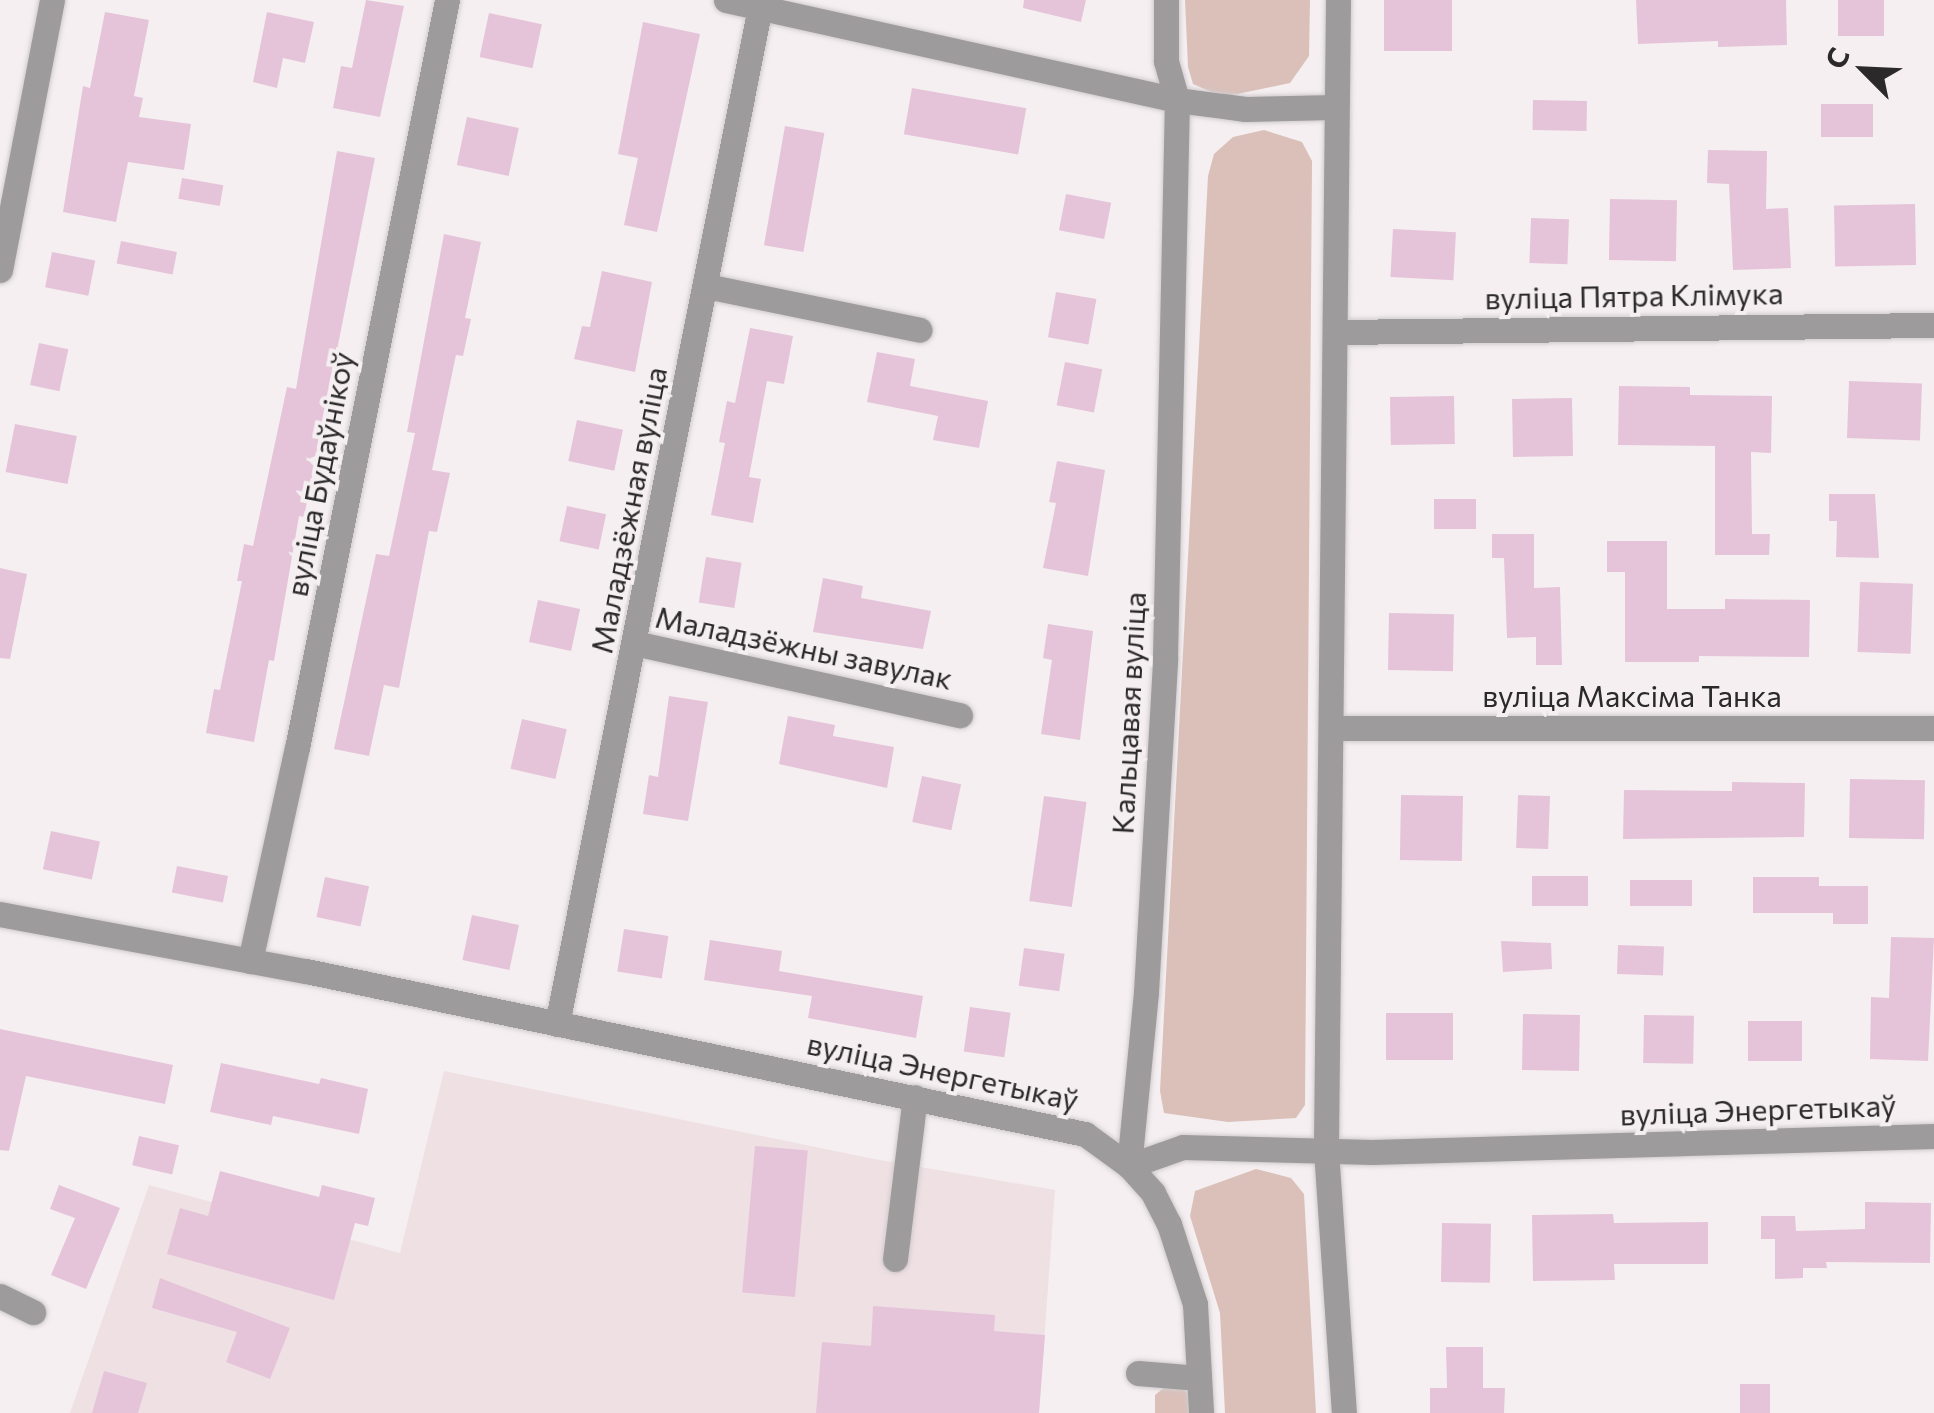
<!DOCTYPE html>
<meta charset="utf-8">
<style>
body{margin:0}
#map{position:relative;width:1934px;height:1413px;overflow:hidden;background:#f5eff1;font-family:Commissioner,sans-serif}
div>[style]{position:absolute}
.built>*{inset:0;background:#efe0e4}
.green>*{inset:0;background:#dac0b9}
.building>*{inset:0;background:#e5c4d9;transform-origin:0 0}
.roads{filter:drop-shadow(0 0 2px #d1cbcd) drop-shadow(0 0 2px #d1cbcd)}
.minor>*{height:25px;margin:-12.5px;padding:0 12.5px;transform-origin:12.5px;border-radius:12.5px;background:#9e9b9c}
span{translate:-50% -50%;white-space:nowrap;text-align:center;line-height:1.15;-webkit-text-stroke:8px #f5eff1;paint-order:stroke}
.street-label{font-size:30px;color:#2c292a}
.north{position:absolute;left:1814px;top:20px;width:100px;height:100px;-webkit-text-stroke:8px #f5eff1;paint-order:stroke;rotate:294deg;font-size:28px;font-weight:700;line-height:40px;text-align:center;color:#2c292a}
.north::after{content:'';display:block;margin:auto;width:35px;height:45px;background:#2c292a;clip-path:polygon(50% 0,100% 100%,50% 72%,0 100%)}
</style>
<div id="map">
<div class="built">
<div style="clip-path:polygon(444px 1071px,874px 1159px,1055px 1190px,1039px 1413px,70px 1413px,149px 1185px,400px 1253px)"></div>
</div>
<div class="green">
<div style="clip-path:polygon(1185px 0,1310px 0,1309px 56px,1290px 83px,1223px 97px,1193px 84px,1188px 67px)"></div>
<div style="clip-path:polygon(1264px 130px,1302px 142px,1312px 161px,1305px 1105px,1296px 1118px,1228px 1122px,1164px 1113px,1160px 1091px,1208px 176px,1214px 154px,1233px 137px)"></div>
<div style="clip-path:polygon(1256px 1169px,1291px 1178px,1304px 1194px,1316px 1413px,1225px 1413px,1220px 1313px,1190px 1216px,1195px 1191px)"></div>
<div style="clip-path:polygon(1165px 1387px,1182px 1388px,1189px 1394px,1189px 1413px,1155px 1413px,1155px 1395px)"></div>
</div>
<div class="building">
<div style="clip-path:polygon(366px 0,404px 6px,380px 117px,333px 108px,341px 66px,352px 68px)"></div>
<div style="clip-path:polygon(1024px 0,1086px 0,1081px 22px,1023px 8px)"></div>
<div style="left:1384px;top:0;width:68px;height:51px"></div>
<div style="clip-path:polygon(1636px 0,1786px 0,1787px 45px,1718px 47px,1718px 41px,1638px 44px)"></div>
<div style="left:1838px;top:0;width:46px;height:36px"></div>
<div style="clip-path:polygon(105px 12px,149px 20px,134px 96px,143px 98px,139px 117px,191px 124px,184px 170px,128px 162px,116px 222px,63px 212px,83px 86px,90px 88px)"></div>
<div style="clip-path:polygon(267px 12px,314px 22px,305px 63px,283px 58px,277px 88px,253px 82px)"></div>
<div style="left:489px;top:13px;width:54px;height:45px;rotate:12deg"></div>
<div style="clip-path:polygon(643px 22px,700px 34px,657px 232px,624px 225px,638px 158px,618px 154px)"></div>
<div style="left:912px;top:88px;width:116px;height:47px;rotate:10deg"></div>
<div style="left:1533px;top:100px;width:54px;height:30px;rotate:1deg"></div>
<div style="left:1821px;top:104px;width:52px;height:33px"></div>
<div style="left:467px;top:117px;width:53px;height:49px;rotate:12deg"></div>
<div style="left:785px;top:126px;width:40px;height:121px;rotate:10deg"></div>
<div style="clip-path:polygon(1708px 150px,1767px 151px,1766px 209px,1788px 208px,1791px 268px,1733px 270px,1729px 184px,1707px 183px)"></div>
<div style="clip-path:polygon(337px 151px,375px 158px,304px 517px,299px 516px,274px 661px,269px 660px,254px 742px,206px 733px,214px 689px,220px 690px,242px 581px,237px 581px,244px 544px,253px 546px,287px 387px,296px 389px)"></div>
<div style="left:182px;top:178px;width:42px;height:21px;rotate:10deg"></div>
<div style="left:1066px;top:194px;width:46px;height:37px;rotate:11deg"></div>
<div style="left:1610px;top:199px;width:67px;height:61px;rotate:1deg"></div>
<div style="left:1915px;top:204px;width:61px;height:81px;rotate:89deg"></div>
<div style="left:1531px;top:218px;width:38px;height:45px;rotate:2deg"></div>
<div style="left:1393px;top:229px;width:63px;height:48px;rotate:3deg"></div>
<div style="clip-path:polygon(444px 234px,481px 242px,465px 318px,471px 319px,463px 356px,456px 355px,432px 470px,450px 473px,437px 532px,429px 531px,399px 688px,384px 685px,369px 756px,334px 749px,376px 554px,389px 556px,415px 433px,407px 432px)"></div>
<div style="left:121px;top:241px;width:57px;height:23px;rotate:11deg"></div>
<div style="left:52px;top:252px;width:44px;height:36px;rotate:11deg"></div>
<div style="clip-path:polygon(602px 271px,652px 282px,635px 372px,574px 359px,582px 326px,590px 327px)"></div>
<div style="left:1056px;top:292px;width:41px;height:46px;rotate:10deg"></div>
<div style="clip-path:polygon(750px 328px,793px 336px,784px 384px,767px 381px,749px 477px,761px 479px,753px 523px,711px 515px,725px 443px,719px 442px,727px 401px,735px 403px)"></div>
<div style="left:39px;top:343px;width:30px;height:43px;rotate:12deg"></div>
<div style="clip-path:polygon(877px 352px,915px 359px,910px 386px,988px 401px,979px 448px,933px 440px,938px 416px,867px 402px)"></div>
<div style="left:1065px;top:362px;width:38px;height:44px;rotate:11deg"></div>
<div style="left:1849px;top:381px;width:73px;height:57px;rotate:2deg"></div>
<div style="clip-path:polygon(1619px 386px,1690px 387px,1690px 395px,1772px 396px,1771px 453px,1751px 452px,1752px 534px,1770px 534px,1769px 555px,1715px 555px,1715px 446px,1618px 445px)"></div>
<div style="left:1454px;top:396px;width:48px;height:64px;rotate:89deg"></div>
<div style="left:1572px;top:398px;width:58px;height:60px;rotate:89deg"></div>
<div style="left:577px;top:420px;width:47px;height:42px;rotate:12deg"></div>
<div style="left:15px;top:424px;width:63px;height:49px;rotate:11deg"></div>
<div style="clip-path:polygon(1057px 461px,1105px 470px,1088px 576px,1043px 568px,1056px 503px,1049px 502px)"></div>
<div style="clip-path:polygon(1829px 494px,1875px 494px,1879px 558px,1836px 557px,1837px 521px,1829px 521px)"></div>
<div style="left:1434px;top:499px;width:42px;height:30px"></div>
<div style="left:567px;top:506px;width:40px;height:36px;rotate:12deg"></div>
<div style="clip-path:polygon(1492px 534px,1534px 534px,1534px 588px,1560px 587px,1562px 665px,1536px 665px,1536px 637px,1507px 638px,1504px 558px,1492px 558px)"></div>
<div style="clip-path:polygon(1607px 541px,1667px 541px,1667px 609px,1725px 609px,1725px 599px,1810px 600px,1809px 657px,1699px 656px,1699px 662px,1625px 662px,1625px 572px,1607px 572px)"></div>
<div style="left:706px;top:557px;width:36px;height:46px;rotate:9deg"></div>
<div style="clip-path:polygon(0 568px,27px 574px,10px 659px,0 658px)"></div>
<div style="clip-path:polygon(823px 578px,863px 586px,861px 598px,931px 611px,923px 649px,813px 632px)"></div>
<div style="left:1860px;top:582px;width:53px;height:70px;rotate:2deg"></div>
<div style="left:538px;top:600px;width:43px;height:43px;rotate:12deg"></div>
<div style="left:1389px;top:613px;width:65px;height:57px;rotate:1deg"></div>
<div style="clip-path:polygon(1048px 624px,1093px 631px,1080px 740px,1041px 734px,1052px 660px,1043px 658px)"></div>
<div style="clip-path:polygon(669px 696px,708px 702px,688px 821px,643px 814px,649px 775px,658px 777px)"></div>
<div style="clip-path:polygon(788px 716px,835px 725px,833px 736px,894px 747px,887px 788px,779px 764px)"></div>
<div style="left:522px;top:719px;width:46px;height:51px;rotate:13deg"></div>
<div style="left:922px;top:776px;width:40px;height:47px;rotate:12deg"></div>
<div style="left:1850px;top:779px;width:75px;height:59px;rotate:1deg"></div>
<div style="clip-path:polygon(1732px 782px,1805px 783px,1804px 837px,1623px 839px,1624px 790px,1732px 791px)"></div>
<div style="left:1401px;top:795px;width:62px;height:65px;rotate:1deg"></div>
<div style="left:1518px;top:795px;width:32px;height:53px;rotate:2deg"></div>
<div style="left:1044px;top:796px;width:43px;height:106px;rotate:8deg"></div>
<div style="left:51px;top:831px;width:50px;height:39px;rotate:12deg"></div>
<div style="left:177px;top:866px;width:52px;height:27px;rotate:11deg"></div>
<div style="left:1532px;top:876px;width:56px;height:30px"></div>
<div style="left:325px;top:877px;width:45px;height:41px;rotate:12deg"></div>
<div style="clip-path:polygon(1753px 877px,1819px 877px,1819px 886px,1868px 886px,1868px 924px,1833px 924px,1833px 913px,1753px 913px)"></div>
<div style="left:1630px;top:880px;width:62px;height:26px"></div>
<div style="left:472px;top:915px;width:48px;height:46px;rotate:12deg"></div>
<div style="left:624px;top:929px;width:45px;height:43px;rotate:9deg"></div>
<div style="clip-path:polygon(1891px 937px,1934px 938px,1928px 1061px,1870px 1059px,1871px 997px,1889px 998px)"></div>
<div style="clip-path:polygon(710px 940px,782px 951px,779px 971px,923px 996px,916px 1038px,808px 1018px,812px 996px,704px 980px)"></div>
<div style="clip-path:polygon(1501px 941px,1551px 943px,1552px 969px,1503px 972px)"></div>
<div style="left:1618px;top:945px;width:46px;height:29px;rotate:2deg"></div>
<div style="left:1024px;top:948px;width:41px;height:38px;rotate:8deg"></div>
<div style="left:970px;top:1007px;width:41px;height:45px;rotate:8deg"></div>
<div style="left:1386px;top:1013px;width:67px;height:47px"></div>
<div style="left:1523px;top:1014px;width:57px;height:56px;rotate:1deg"></div>
<div style="left:1644px;top:1015px;width:50px;height:48px;rotate:1deg"></div>
<div style="left:1748px;top:1021px;width:54px;height:40px"></div>
<div style="clip-path:polygon(0 1029px,173px 1065px,165px 1104px,26px 1076px,9px 1151px,0 1150px)"></div>
<div style="clip-path:polygon(221px 1063px,319px 1084px,321px 1078px,368px 1089px,359px 1134px,273px 1116px,271px 1125px,210px 1112px)"></div>
<div style="left:139px;top:1136px;width:41px;height:30px;rotate:13deg"></div>
<div style="left:755px;top:1146px;width:53px;height:147px;rotate:5deg"></div>
<div style="clip-path:polygon(220px 1171px,319px 1197px,322px 1185px,375px 1198px,368px 1226px,355px 1223px,334px 1300px,167px 1254px,180px 1208px,208px 1216px)"></div>
<div style="clip-path:polygon(59px 1185px,120px 1208px,86px 1289px,51px 1275px,75px 1218px,50px 1209px)"></div>
<div style="clip-path:polygon(1865px 1202px,1931px 1203px,1930px 1263px,1826px 1262px,1827px 1268px,1803px 1268px,1803px 1278px,1775px 1279px,1775px 1239px,1761px 1239px,1761px 1216px,1795px 1216px,1796px 1231px,1865px 1229px)"></div>
<div style="clip-path:polygon(1613px 1214px,1614px 1223px,1708px 1222px,1708px 1264px,1614px 1264px,1615px 1280px,1533px 1281px,1532px 1215px)"></div>
<div style="left:1442px;top:1223px;width:49px;height:59px;rotate:1deg"></div>
<div style="clip-path:polygon(160px 1278px,290px 1328px,270px 1379px,226px 1362px,237px 1332px,152px 1308px)"></div>
<div style="clip-path:polygon(873px 1306px,995px 1315px,994px 1331px,1045px 1335px,1039px 1413px,816px 1413px,822px 1342px,871px 1346px)"></div>
<div style="clip-path:polygon(1446px 1347px,1483px 1347px,1483px 1388px,1505px 1388px,1504px 1413px,1430px 1413px,1430px 1388px,1447px 1388px)"></div>
<div style="clip-path:polygon(104px 1371px,147px 1383px,138px 1413px,92px 1413px)"></div>
<div style="left:1740px;top:1384px;width:30px;height:29px"></div>
</div>
<div class="roads">
<div class="minor">
<div style="left:726px;top:0;width:462px;rotate:12.5deg"></div>
<div style="left:1177px;top:100px;width:69px;rotate:7.5deg"></div>
<div style="left:1245px;top:109px;width:89px;rotate:-1.3deg"></div>
<div style="left:1338px;top:0;width:1150px;rotate:90.6deg"></div>
<div style="left:1326px;top:1150px;width:264px;rotate:86.1deg"></div>
<div style="left:0;top:270px;width:275px;rotate:-79.1deg"></div>
<div style="left:706px;top:286px;width:218px;rotate:11.6deg"></div>
<div style="left:1335px;top:332px;width:599px;rotate:-0.67deg"></div>
<div style="left:634px;top:643px;width:334px;rotate:12.5deg"></div>
<div style="left:1331px;top:728px;width:603px"></div>
<div style="left:0;top:914px;width:311px;rotate:10.6deg"></div>
<div style="left:306px;top:971px;width:796px;rotate:11.82deg"></div>
<div style="left:1085px;top:1134px;width:54px;rotate:36deg"></div>
<div style="left:1129px;top:1166px;width:36px;rotate:48deg"></div>
<div style="left:1153px;top:1193px;width:35px;rotate:63deg"></div>
<div style="left:1169px;top:1224px;width:84px;rotate:72deg"></div>
<div style="left:1195px;top:1304px;width:109px;rotate:86.8deg"></div>
<div style="left:250px;top:961px;width:218px;rotate:-77.6deg"></div>
<div style="left:297px;top:748px;width:763px;rotate:-78.66deg"></div>
<div style="left:557px;top:1024px;width:1037px;rotate:-78.71deg"></div>
<div style="left:1129px;top:1166px;width:175px;rotate:-84.4deg"></div>
<div style="left:1146px;top:992px;width:335px;rotate:-86.7deg"></div>
<div style="left:1165px;top:658px;width:558px;rotate:-88.77deg"></div>
<div style="left:1177px;top:100px;width:41px;rotate:-105.8deg"></div>
<div style="left:1166px;top:61px;width:61px;rotate:-90deg"></div>
<div style="left:1129px;top:1166px;width:57px;rotate:-19.4deg"></div>
<div style="left:1183px;top:1147px;width:189px;rotate:1.5deg"></div>
<div style="left:1372px;top:1152px;width:562px;rotate:-1.63deg"></div>
<div style="left:895px;top:1259px;width:163px;rotate:-83deg"></div>
<div style="left:0;top:1296px;width:37px;rotate:26deg"></div>
<div style="left:1138px;top:1373px;width:61px;rotate:4.7deg"></div>
</div>
</div>
<div class="street-label">
<span style="left:1634px;top:295px;rotate:-1deg">вуліца Пятра Клімука</span>
<span style="left:319px;top:474px;rotate:-79deg">вуліца Будаўнікоў</span>
<span style="left:628px;top:510px;rotate:-79deg">Маладзёжная вуліца</span>
<span style="left:804px;top:647px;rotate:12deg">Маладзёжны завулак</span>
<span style="left:1632px;top:695px">вуліца Максіма Танка</span>
<span style="left:1128px;top:713px;rotate:-87deg">Кальцавая вуліца</span>
<span style="left:943px;top:1071px;rotate:12deg">вуліца Энергетыкаў</span>
<span style="left:1758px;top:1109px;rotate:-2deg">вуліца Энергетыкаў</span>
</div>
<div class="north">С</div>
</div>
